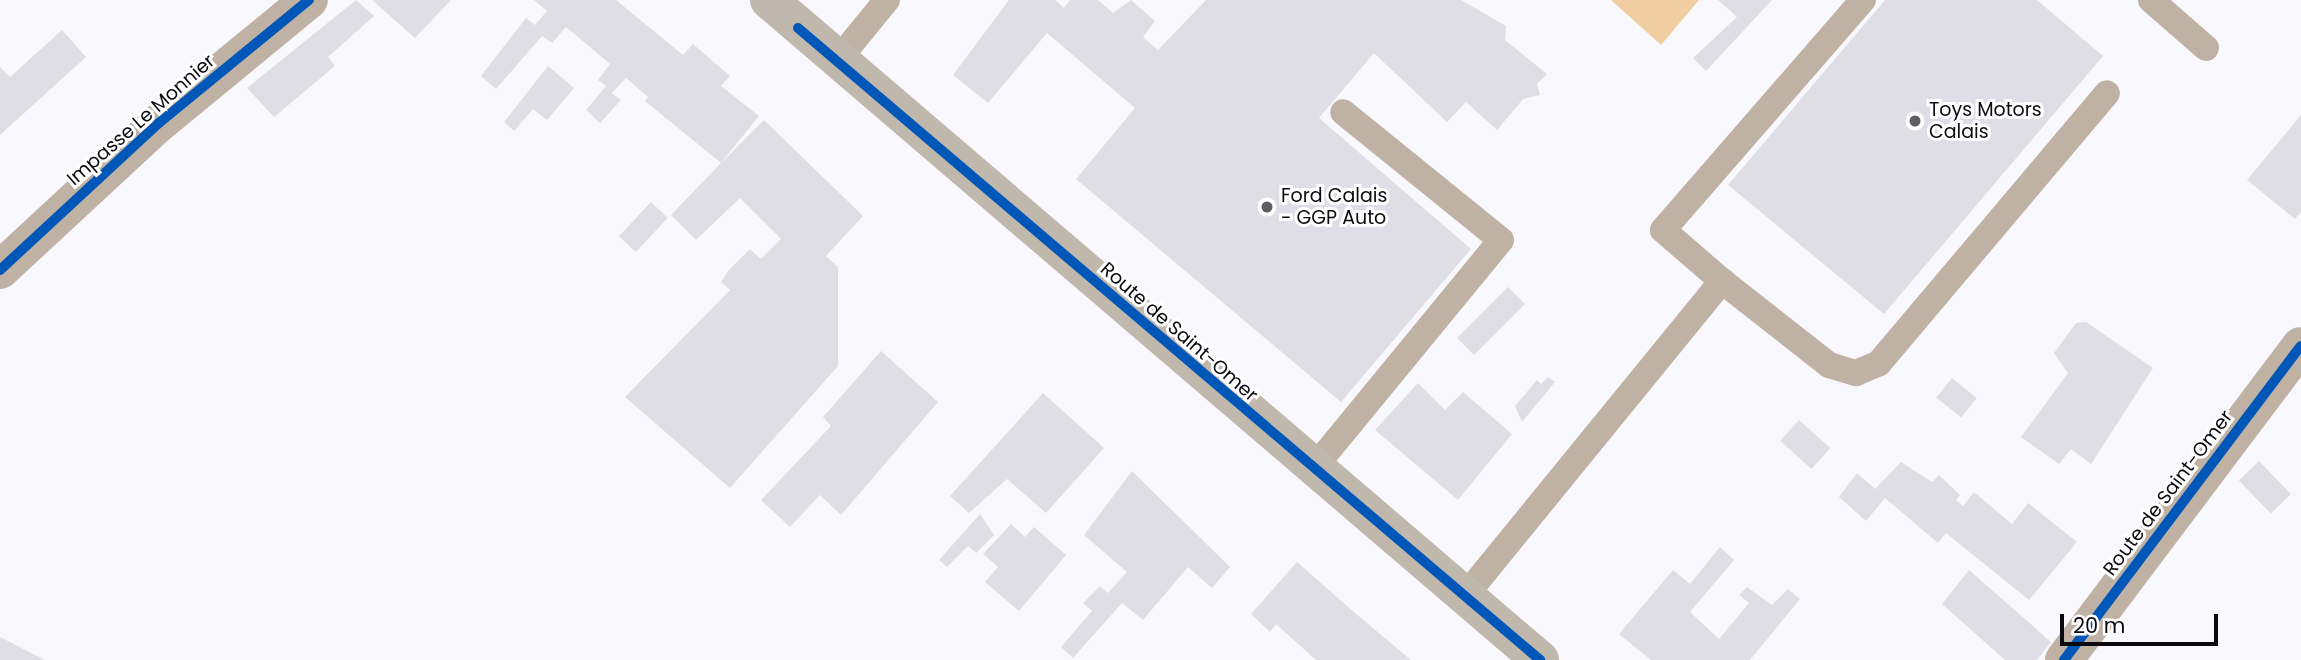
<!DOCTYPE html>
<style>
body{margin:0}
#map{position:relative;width:2301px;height:660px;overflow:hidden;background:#f9f8fd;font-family:Poppins,sans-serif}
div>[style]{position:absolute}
.forest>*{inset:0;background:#f1cda2}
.building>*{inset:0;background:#dfdee7;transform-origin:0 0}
.service>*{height:26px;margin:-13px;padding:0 13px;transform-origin:13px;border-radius:13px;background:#bfb2a4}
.minor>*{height:38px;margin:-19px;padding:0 19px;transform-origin:19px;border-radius:19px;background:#bfb2a4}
.primary>*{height:38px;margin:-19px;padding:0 19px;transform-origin:19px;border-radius:19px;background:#c0b7ad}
.cycleway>*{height:10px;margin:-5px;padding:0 5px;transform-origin:5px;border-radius:5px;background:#0057b8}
.dots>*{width:19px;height:19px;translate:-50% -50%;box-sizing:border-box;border:4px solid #fff;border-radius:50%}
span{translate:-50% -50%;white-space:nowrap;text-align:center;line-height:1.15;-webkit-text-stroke:6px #fff;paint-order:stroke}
.poi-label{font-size:19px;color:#0b0b0f}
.left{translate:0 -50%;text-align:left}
.street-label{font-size:19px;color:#0b0b0f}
.scale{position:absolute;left:2060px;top:614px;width:158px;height:32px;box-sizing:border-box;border:4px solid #0b0b0f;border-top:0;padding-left:9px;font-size:21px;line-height:24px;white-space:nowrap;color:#0b0b0f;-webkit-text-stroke:5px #fff;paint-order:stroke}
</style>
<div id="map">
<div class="forest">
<div style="clip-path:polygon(1611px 0,1699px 0,1661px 45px)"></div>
</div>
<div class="building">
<div style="clip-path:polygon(356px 0,374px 16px,328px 57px,335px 66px,274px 117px,247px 88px)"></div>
<div style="clip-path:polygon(372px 0,451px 0,415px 38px)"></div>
<div style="clip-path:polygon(534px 0,616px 0,683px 55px,693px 44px,730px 76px,721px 86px,759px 116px,721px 163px,764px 120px,863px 216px,826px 256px,838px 267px,838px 366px,730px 488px,625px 397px,730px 290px,721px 282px,728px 271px,750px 249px,761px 259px,781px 239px,740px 198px,696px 240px,671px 215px,721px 163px,645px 101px,648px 97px,626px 78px,612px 93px,621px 100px,600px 123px,586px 110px,606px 86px,598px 80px,610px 64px,566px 27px,552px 43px,542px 36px,496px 89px,481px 76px,526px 18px,535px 25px,547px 11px)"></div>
<div style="clip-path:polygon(1009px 0,1055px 0,1064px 8px,1070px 0,1098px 0,1113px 13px,1131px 0,1155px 21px,1143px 37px,1158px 50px,1206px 0,1461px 0,1506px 26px,1505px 40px,1547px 74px,1537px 84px,1540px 95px,1523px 99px,1497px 130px,1466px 102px,1447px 122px,1374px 53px,1319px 118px,1471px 249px,1341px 402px,1076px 179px,1135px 108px,1047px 33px,988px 103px,953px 75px)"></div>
<div style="clip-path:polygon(1718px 0,1772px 0,1706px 71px,1693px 58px,1737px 17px)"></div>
<div style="clip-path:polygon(1885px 0,2037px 0,2103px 56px,1884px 314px,1728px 185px)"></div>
<div style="clip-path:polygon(62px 30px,86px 57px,0 135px,0 67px,10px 77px)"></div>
<div style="clip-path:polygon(548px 66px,574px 88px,547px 120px,533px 109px,514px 131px,504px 122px)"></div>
<div style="clip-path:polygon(2301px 115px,2301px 212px,2295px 219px,2247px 180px)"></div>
<div style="left:651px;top:202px;width:23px;height:47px;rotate:43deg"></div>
<div style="left:1508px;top:287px;width:24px;height:72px;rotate:45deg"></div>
<div style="clip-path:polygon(2086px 322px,2153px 368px,2091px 464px,2071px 449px,2059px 464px,2021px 437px,2068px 373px,2054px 353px,2076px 323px)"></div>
<div style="clip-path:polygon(881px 351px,938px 402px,841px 515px,820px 495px,790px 527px,761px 500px,831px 426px,823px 417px)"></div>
<div style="clip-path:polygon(1548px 377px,1555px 382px,1522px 422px,1515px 406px,1537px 380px,1541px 384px)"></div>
<div style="left:1952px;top:378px;width:32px;height:25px;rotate:39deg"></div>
<div style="clip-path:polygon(1418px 383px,1445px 410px,1463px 392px,1512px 434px,1458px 500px,1375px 430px)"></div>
<div style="clip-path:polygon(1043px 393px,1104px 448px,1046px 513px,1007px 479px,969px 513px,950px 496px)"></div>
<div style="left:1799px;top:420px;width:42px;height:28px;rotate:42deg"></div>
<div style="left:2259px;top:461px;width:46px;height:28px;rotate:46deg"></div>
<div style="clip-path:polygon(1901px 462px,1932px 482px,1939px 475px,1960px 495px,1956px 500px,1963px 506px,1974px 492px,2012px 524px,2028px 503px,2077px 542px,2029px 600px,1946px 533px,1938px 543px,1885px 498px,1866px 521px,1839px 497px,1857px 473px,1875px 489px)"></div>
<div style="clip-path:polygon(1132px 471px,1230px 567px,1212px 588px,1188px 567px,1143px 620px,1122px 603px,1073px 658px,1061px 647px,1092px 611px,1083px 603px,1100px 586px,1108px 593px,1127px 572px,1084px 535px)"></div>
<div style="clip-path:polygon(980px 514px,994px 535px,976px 553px,968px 546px,947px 567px,939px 560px)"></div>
<div style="clip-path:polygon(1011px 524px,1025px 537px,1034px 527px,1066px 555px,1019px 611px,985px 582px,998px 567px,983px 554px)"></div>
<div style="clip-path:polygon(1720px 547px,1734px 560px,1690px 612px,1719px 639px,1749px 603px,1739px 595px,1747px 587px,1772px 605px,1788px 589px,1800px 599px,1750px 660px,1651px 660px,1619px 634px,1673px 570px,1690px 584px)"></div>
<div style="clip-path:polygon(1297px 562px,1355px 613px,1411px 660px,1316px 660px,1276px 624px,1270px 632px,1251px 614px)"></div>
<div style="clip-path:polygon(1969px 570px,2051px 642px,2037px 660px,2005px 660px,1942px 604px)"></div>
<div style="clip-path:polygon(0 637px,45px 660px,0 660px)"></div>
</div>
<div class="service">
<div style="left:2151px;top:0;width:73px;rotate:41.1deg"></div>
<div style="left:837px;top:61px;width:79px;rotate:-50.7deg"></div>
<div style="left:1722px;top:281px;width:78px;rotate:-139.2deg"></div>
<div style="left:1663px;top:230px;width:305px;rotate:-49deg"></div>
<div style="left:1313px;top:469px;width:296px;rotate:-50.6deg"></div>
<div style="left:1501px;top:240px;width:203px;rotate:-141deg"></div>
<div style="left:1465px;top:596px;width:407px;rotate:-50.8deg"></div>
<div style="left:1722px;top:281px;width:136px;rotate:38.1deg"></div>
<div style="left:1829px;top:365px;width:28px;rotate:17deg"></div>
<div style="left:1856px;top:373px;width:25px;rotate:-23deg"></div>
<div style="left:1879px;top:363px;width:353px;rotate:-49.8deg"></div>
</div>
<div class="minor">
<div style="left:0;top:270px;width:217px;rotate:-42.8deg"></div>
<div style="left:159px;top:123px;width:194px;rotate:-39.4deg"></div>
<div style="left:2064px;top:660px;width:393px;rotate:-53deg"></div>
</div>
<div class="primary">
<div style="left:769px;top:0;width:1015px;rotate:40.56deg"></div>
</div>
<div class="cycleway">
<div style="left:798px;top:28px;width:975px;rotate:40.42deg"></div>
<div style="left:0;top:270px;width:217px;rotate:-42.8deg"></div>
<div style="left:159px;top:123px;width:194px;rotate:-39.4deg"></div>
<div style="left:2064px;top:660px;width:393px;rotate:-53deg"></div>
</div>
<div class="dots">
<div style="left:1915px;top:121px;background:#5e5e62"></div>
<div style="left:1267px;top:207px;background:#5e5e62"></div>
</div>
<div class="poi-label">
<span class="left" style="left:1929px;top:121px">Toys Motors<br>Calais</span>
<span class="left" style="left:1281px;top:207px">Ford Calais<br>- GGP Auto</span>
</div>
<div class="street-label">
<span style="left:141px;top:120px;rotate:-41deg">Impasse Le Monnier</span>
<span style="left:1179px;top:332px;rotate:41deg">Route de Saint-Omer</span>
<span style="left:2168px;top:493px;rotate:-53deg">Route de Saint-Omer</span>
</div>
<div class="scale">20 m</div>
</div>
